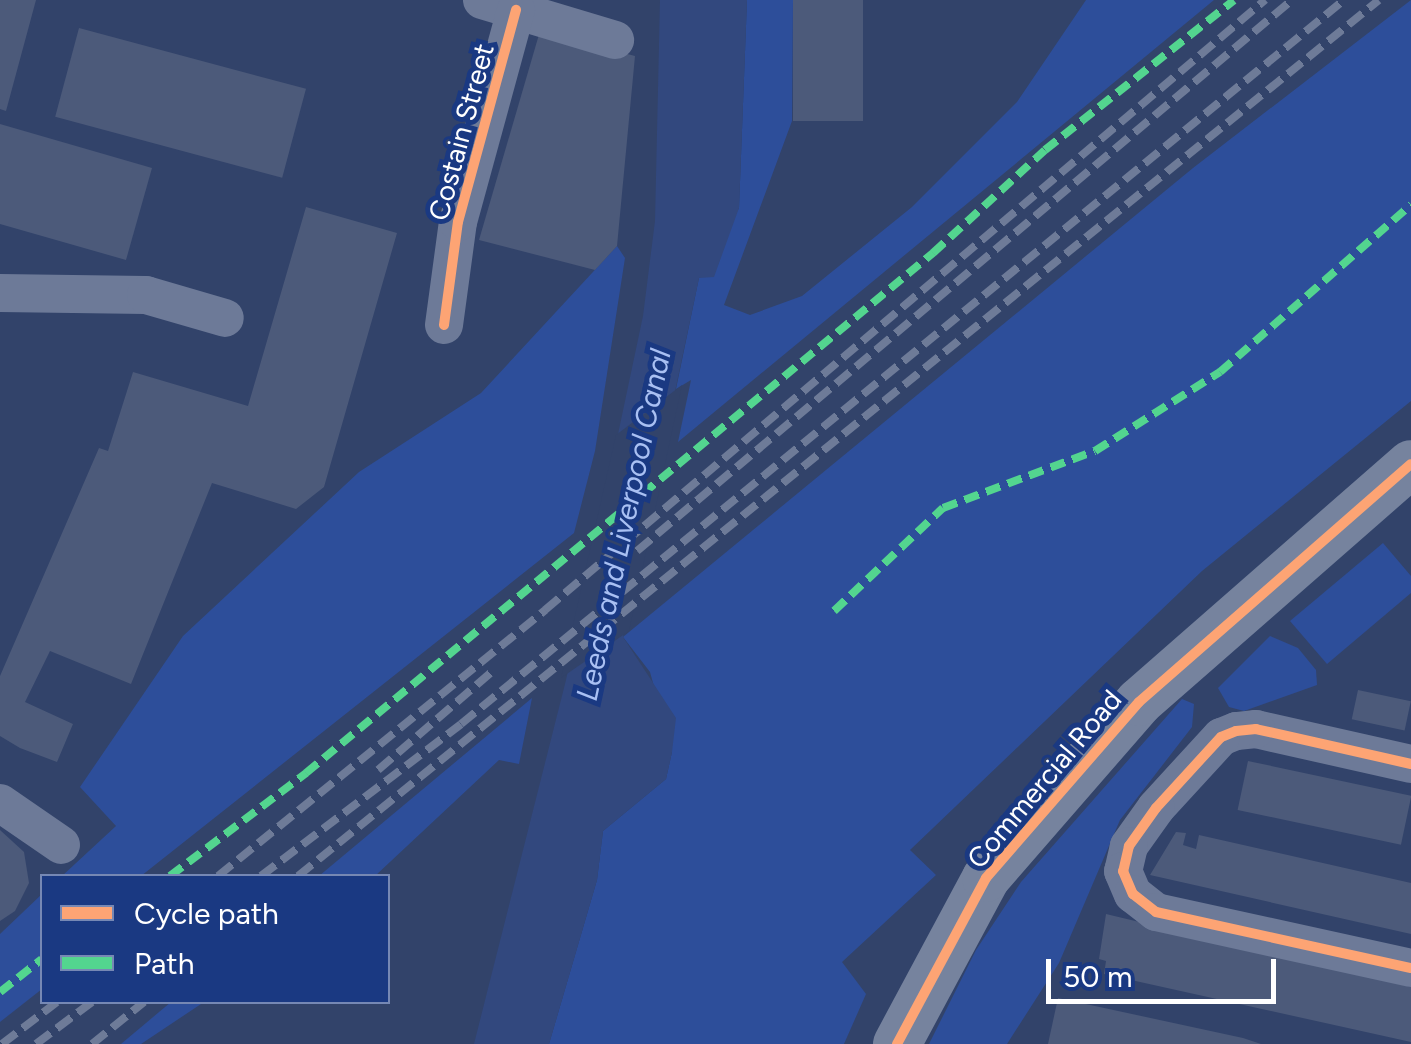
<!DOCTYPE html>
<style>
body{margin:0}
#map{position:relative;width:1411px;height:1044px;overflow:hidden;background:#32436a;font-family:Figtree,sans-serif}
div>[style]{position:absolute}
.green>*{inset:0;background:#2d4e9a}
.water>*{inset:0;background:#32487e}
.pier>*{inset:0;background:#32436a}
.building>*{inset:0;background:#4c5a7a;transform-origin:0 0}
.minor>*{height:38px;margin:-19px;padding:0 19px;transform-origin:19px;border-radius:19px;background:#6d7a98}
.major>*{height:48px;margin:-24px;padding:0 24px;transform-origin:24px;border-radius:24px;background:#76839e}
.rail>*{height:8px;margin-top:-4px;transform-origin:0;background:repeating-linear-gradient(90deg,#6e7b98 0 18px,transparent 0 26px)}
.quiet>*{height:8px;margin-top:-4px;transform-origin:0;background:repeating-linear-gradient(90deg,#53d58f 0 15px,transparent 0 23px)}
.cycleway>*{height:10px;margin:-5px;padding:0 5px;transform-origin:5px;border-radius:5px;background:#fda474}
span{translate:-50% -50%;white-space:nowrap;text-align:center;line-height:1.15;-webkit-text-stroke:10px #1a3982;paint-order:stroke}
.street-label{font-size:28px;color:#fff}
.water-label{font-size:30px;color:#a9c0f3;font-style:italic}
.legend{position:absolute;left:40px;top:874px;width:350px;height:130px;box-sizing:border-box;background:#1a3982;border:2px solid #7688b4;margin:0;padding:12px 18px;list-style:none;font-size:30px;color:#fff}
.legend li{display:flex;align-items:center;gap:20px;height:50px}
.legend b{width:50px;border:2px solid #7688b4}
.scale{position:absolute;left:1046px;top:959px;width:230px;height:45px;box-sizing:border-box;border:5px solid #fff;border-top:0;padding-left:12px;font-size:30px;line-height:35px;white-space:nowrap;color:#fff;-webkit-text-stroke:8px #1a3982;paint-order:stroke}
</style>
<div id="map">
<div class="green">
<div style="clip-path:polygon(747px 0,793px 0,792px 121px,724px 305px,750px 315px,802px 296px,912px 207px,1017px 102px,1086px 0,1214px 0,678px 442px,691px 380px,676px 389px,699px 278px,739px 208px)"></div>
<div style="clip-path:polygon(1411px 0,1411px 401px,1202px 571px,910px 850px,936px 875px,842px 962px,866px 994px,844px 1044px,549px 1044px,597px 880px,603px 831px,666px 779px,672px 752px,650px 672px,623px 637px,1193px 168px)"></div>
<div style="clip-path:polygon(617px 246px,625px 258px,595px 451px,574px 533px,141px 876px,62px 876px,116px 826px,80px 787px,183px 636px,359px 472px,481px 393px)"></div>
<div style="clip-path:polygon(1383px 543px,1411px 576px,1411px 593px,1327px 664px,1290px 621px)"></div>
<div style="clip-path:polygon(1270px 636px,1298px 648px,1316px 670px,1317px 685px,1244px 711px,1229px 707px,1218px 688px)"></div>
<div style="clip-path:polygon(532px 698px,519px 764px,499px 760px,375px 876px,319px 876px)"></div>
<div style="clip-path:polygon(1182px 699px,1194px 704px,1192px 727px,1120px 820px,1059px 963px,1007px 1044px,929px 1044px,976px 950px,1021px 882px)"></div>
<div style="clip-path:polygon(42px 894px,42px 989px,0 1022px,0 934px)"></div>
<div style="clip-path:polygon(171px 1002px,204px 1002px,141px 1044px,121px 1044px)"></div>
</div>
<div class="water">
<div style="clip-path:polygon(660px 0,747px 0,739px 208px,714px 277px,699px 278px,623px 637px,676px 718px,672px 752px,666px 779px,603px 831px,597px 880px,549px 1044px,474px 1044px,566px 680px,643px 316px,655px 221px)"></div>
</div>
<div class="pier">
<div style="clip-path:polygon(682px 385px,629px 631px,561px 678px,616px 435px)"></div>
</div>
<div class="building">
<div style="clip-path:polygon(0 0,36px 0,6px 111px,0 109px)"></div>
<div style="left:793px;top:0;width:70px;height:121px"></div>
<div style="left:79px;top:28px;width:235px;height:92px;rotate:15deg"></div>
<div style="clip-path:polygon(540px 31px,635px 56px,617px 246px,595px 270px,479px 240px)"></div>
<div style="clip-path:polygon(0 124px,152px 168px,126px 260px,0 224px)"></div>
<div style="clip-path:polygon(306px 207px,397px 233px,324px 487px,296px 509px,212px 483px,131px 684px,50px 651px,25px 702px,73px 724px,57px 762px,20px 748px,0 736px,0 676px,99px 448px,108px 451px,133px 372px,248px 406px)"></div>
<div style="left:1358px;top:690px;width:54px;height:30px;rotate:12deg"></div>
<div style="left:1248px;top:761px;width:167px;height:50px;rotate:12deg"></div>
<div style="clip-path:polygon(0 830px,24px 852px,29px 883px,15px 911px,0 921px)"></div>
<div style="clip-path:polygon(1176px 832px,1186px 833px,1183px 845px,1196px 849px,1199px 835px,1411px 883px,1411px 934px,1150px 875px)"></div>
<div style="clip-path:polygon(1106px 914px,1411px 987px,1411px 1042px,1104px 974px,1106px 961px,1099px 959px)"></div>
<div style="clip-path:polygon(1058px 998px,1243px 1038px,1261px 1044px,1048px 1044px)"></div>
</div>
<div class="minor">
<div style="left:482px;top:0;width:139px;rotate:16.7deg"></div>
<div style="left:0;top:293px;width:146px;rotate:0.8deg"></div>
<div style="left:146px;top:295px;width:82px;rotate:16.2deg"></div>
<div style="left:444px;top:325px;width:104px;rotate:-82.3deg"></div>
<div style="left:458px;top:222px;width:220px;rotate:-74.7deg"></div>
<div style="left:1411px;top:764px;width:159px;rotate:-167.3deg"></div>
<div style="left:1256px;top:729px;width:20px;rotate:174deg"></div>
<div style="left:1236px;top:731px;width:16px;rotate:158deg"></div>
<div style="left:1221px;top:737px;width:96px;rotate:132.5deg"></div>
<div style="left:1156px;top:808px;width:47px;rotate:125.4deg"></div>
<div style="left:1129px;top:846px;width:26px;rotate:103deg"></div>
<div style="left:1123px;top:871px;width:25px;rotate:67deg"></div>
<div style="left:1133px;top:894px;width:29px;rotate:38deg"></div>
<div style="left:1156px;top:912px;width:261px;rotate:12.4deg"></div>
<div style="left:0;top:803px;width:74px;rotate:34.5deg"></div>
</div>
<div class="major">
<div style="left:897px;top:1044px;width:188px;rotate:-61.8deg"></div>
<div style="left:986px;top:878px;width:233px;rotate:-49deg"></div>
<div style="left:1139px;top:702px;width:361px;rotate:-41.2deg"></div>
</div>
<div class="rail">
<div style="left:637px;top:551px;width:856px;rotate:-40.07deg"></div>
<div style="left:378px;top:770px;width:155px;rotate:-40.8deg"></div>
<div style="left:218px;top:876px;width:422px;rotate:-39.1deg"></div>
<div style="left:545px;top:610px;width:944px;rotate:-40.27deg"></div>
<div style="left:261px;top:876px;width:251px;rotate:-37.2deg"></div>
<div style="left:461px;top:724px;width:1142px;rotate:-39.35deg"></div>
<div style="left:298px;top:876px;width:1391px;rotate:-39.02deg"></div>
<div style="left:2px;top:1044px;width:69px;rotate:-37.4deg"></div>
<div style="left:36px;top:1044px;width:70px;rotate:-36.9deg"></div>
<div style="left:92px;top:1044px;width:67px;rotate:-38.9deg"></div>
</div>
<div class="quiet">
<div style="left:834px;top:611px;width:150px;rotate:-43.4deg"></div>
<div style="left:943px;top:508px;width:162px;rotate:-20.6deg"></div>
<div style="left:1095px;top:451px;width:148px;rotate:-32.3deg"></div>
<div style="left:1220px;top:372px;width:254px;rotate:-41.2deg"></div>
<div style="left:170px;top:876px;width:171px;rotate:-37.1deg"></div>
<div style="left:306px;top:773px;width:815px;rotate:-39.67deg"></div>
<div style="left:933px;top:253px;width:152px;rotate:-42.6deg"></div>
<div style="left:1045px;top:150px;width:241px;rotate:-38.4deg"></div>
<div style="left:0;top:992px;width:53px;rotate:-38.2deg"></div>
</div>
<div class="cycleway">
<div style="left:444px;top:325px;width:104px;rotate:-82.3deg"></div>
<div style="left:458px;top:222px;width:220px;rotate:-74.7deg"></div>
<div style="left:1411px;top:764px;width:159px;rotate:-167.3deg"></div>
<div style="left:1256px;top:729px;width:20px;rotate:174deg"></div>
<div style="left:1236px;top:731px;width:16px;rotate:158deg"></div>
<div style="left:1221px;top:737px;width:96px;rotate:132.5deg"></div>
<div style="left:1156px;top:808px;width:47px;rotate:125.4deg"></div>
<div style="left:1129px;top:846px;width:26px;rotate:103deg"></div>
<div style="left:1123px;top:871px;width:25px;rotate:67deg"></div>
<div style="left:1133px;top:894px;width:29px;rotate:38deg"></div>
<div style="left:1156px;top:912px;width:261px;rotate:12.4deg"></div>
<div style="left:897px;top:1044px;width:188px;rotate:-61.8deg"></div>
<div style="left:986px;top:878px;width:233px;rotate:-49deg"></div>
<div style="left:1139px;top:702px;width:361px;rotate:-41.2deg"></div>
</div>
<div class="street-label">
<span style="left:461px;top:132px;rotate:-75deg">Costain Street</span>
<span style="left:1044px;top:779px;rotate:-50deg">Commercial Road</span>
</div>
<div class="water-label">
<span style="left:624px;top:525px;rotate:-78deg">Leeds and Liverpool Canal</span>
</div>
<ul class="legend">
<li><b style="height:12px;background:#fda474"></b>Cycle path</li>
<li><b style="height:12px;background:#53d58f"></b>Path</li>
</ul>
<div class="scale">50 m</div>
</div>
